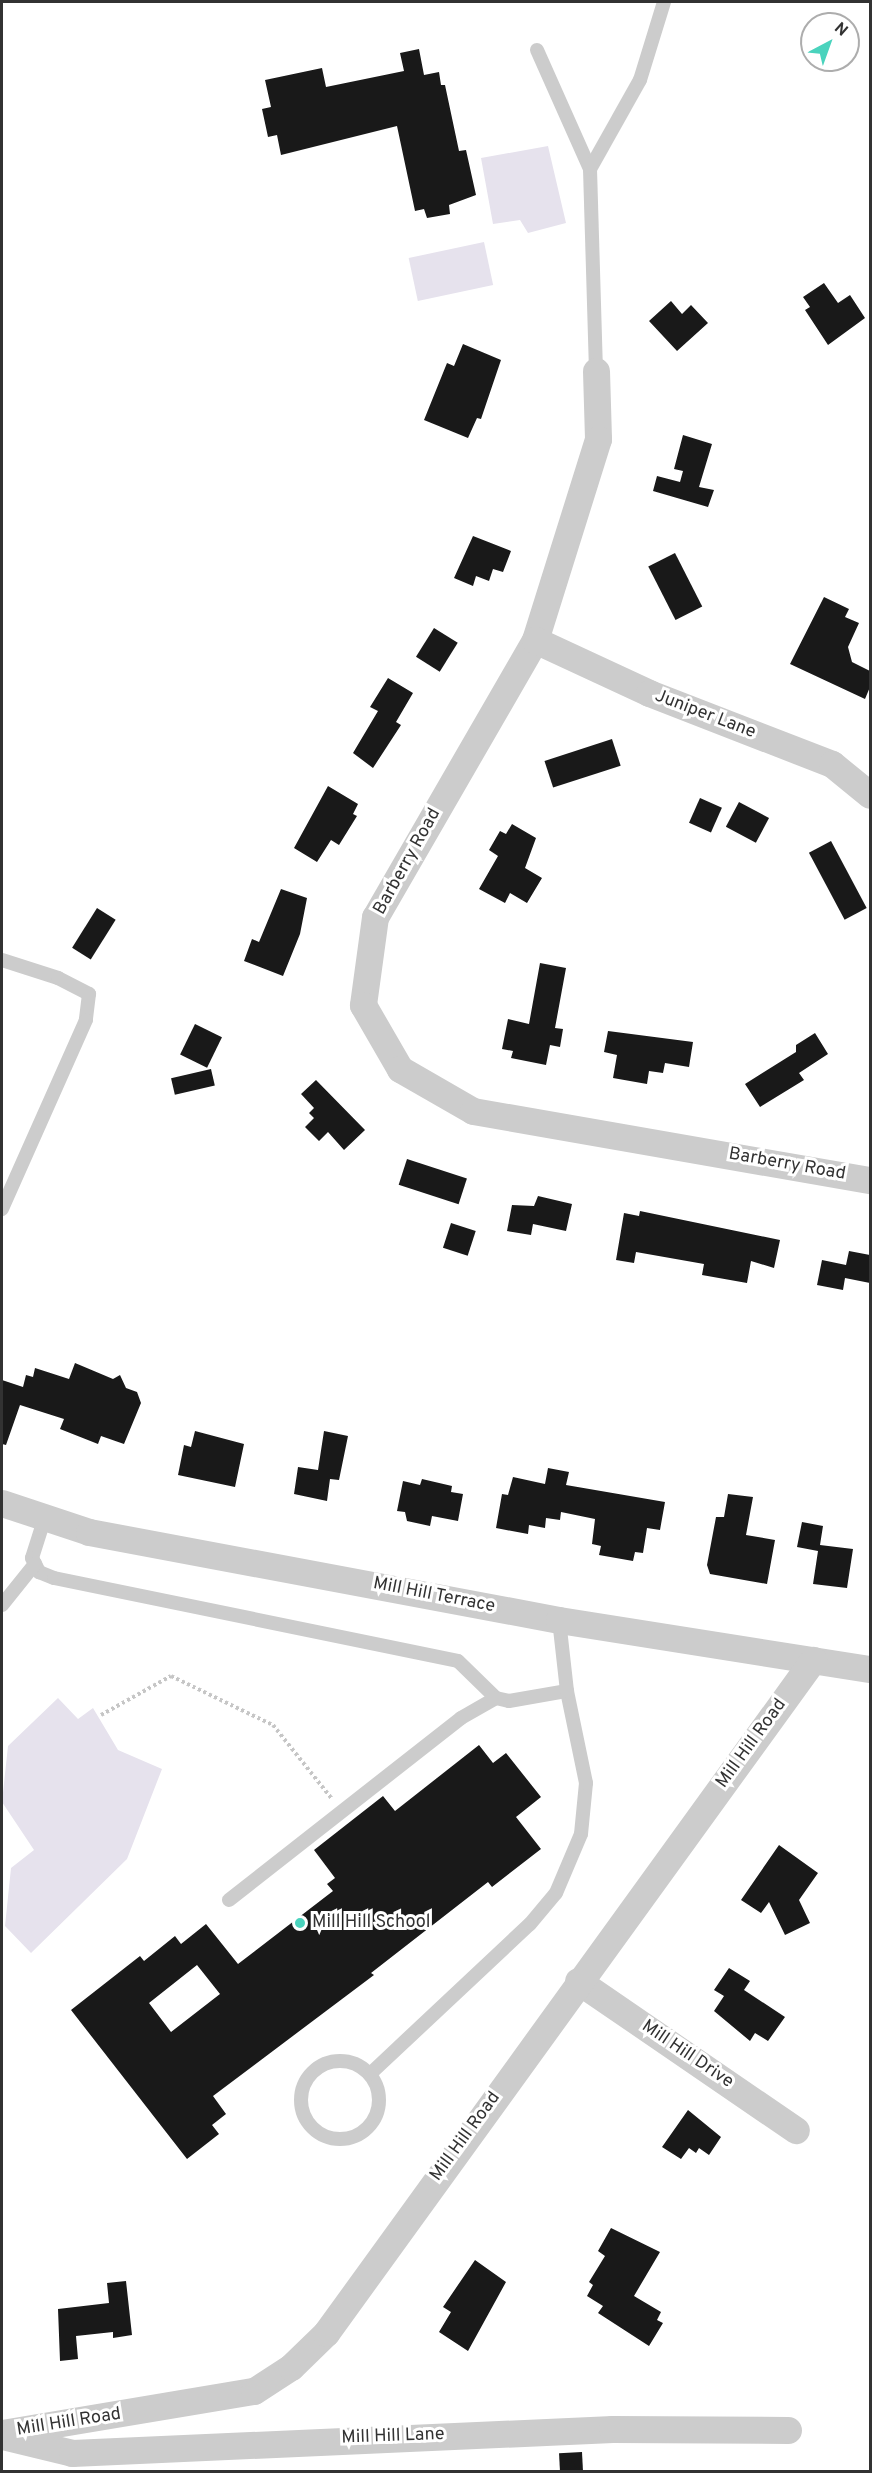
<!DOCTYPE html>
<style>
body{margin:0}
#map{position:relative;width:872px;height:2473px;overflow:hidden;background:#fff;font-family:Overpass,sans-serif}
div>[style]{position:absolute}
.green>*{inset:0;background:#e6e2ed;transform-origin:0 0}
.building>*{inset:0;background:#191919;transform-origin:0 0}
.path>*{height:4px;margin-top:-2px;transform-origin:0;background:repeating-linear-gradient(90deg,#c6c6c6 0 3px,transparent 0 6px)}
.service>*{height:14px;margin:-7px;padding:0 7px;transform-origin:7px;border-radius:7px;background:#ccc}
.service>.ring{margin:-7px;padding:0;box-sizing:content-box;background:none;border:14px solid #ccc;border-radius:50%}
.minor>*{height:27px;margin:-13.5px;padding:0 13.5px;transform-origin:13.5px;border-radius:13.5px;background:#ccc}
.dots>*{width:16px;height:16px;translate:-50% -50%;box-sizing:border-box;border:3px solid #fff;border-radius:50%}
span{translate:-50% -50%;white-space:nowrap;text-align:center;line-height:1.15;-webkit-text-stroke:6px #fff;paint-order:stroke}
.street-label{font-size:18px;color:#323232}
.poi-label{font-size:18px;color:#323232}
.left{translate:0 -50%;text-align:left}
.frame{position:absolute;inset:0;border:3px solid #323232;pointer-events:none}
.north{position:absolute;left:800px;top:12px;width:60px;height:60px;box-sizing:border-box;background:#fff;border:2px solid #adadad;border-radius:50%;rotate:41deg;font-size:16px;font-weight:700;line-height:24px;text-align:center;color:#323232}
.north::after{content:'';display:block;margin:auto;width:21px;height:27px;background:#4ad3bd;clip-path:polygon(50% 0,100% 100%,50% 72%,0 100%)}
</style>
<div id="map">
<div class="green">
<div style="clip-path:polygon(548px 146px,566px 223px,528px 233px,520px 220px,493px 224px,481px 158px)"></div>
<div style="left:484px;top:242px;width:44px;height:77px;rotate:78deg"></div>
<div style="clip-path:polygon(58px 1698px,78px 1719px,93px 1708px,118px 1750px,162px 1769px,127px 1859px,31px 1953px,5px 1926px,11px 1868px,34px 1850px,2px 1802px,8px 1746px)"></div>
</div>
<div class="building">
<div style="clip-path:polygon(419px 49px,424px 75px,439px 72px,441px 85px,445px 85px,459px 151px,466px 150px,476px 195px,449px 205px,450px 214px,427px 218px,424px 209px,415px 211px,397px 126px,281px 155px,277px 135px,268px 137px,262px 109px,271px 107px,265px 80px,322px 68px,326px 87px,404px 71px,400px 53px)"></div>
<div style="clip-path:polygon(824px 283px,838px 303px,850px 295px,865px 318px,828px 345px,805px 310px,810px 307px,803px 297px)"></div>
<div style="clip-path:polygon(671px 301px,682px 314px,691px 305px,708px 323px,677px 351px,649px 321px)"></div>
<div style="clip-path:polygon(463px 344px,501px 360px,481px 419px,477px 418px,468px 438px,424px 420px,447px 363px,454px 366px)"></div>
<div style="clip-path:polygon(683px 435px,712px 444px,699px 487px,714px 490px,708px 507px,653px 491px,657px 476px,680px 482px,683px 471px,674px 469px)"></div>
<div style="clip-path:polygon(473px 536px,511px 551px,503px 572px,493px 569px,489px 581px,476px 576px,473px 586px,454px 578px)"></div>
<div style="left:675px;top:553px;width:60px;height:30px;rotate:63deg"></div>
<div style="clip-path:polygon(824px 597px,849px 609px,845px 617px,859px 623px,848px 647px,852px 662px,870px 671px,870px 687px,865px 699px,790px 664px)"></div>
<div style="left:434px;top:628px;width:28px;height:34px;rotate:32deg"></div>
<div style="clip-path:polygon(388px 678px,413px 693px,396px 722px,401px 725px,373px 768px,353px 753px,378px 711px,370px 707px)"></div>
<div style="left:612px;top:739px;width:28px;height:71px;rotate:72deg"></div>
<div style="clip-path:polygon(328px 786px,358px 804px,353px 814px,357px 816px,339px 845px,331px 840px,317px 862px,294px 848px)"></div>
<div style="left:700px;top:798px;width:24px;height:27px;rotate:24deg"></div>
<div style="left:739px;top:802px;width:34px;height:28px;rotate:28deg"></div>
<div style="clip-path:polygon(512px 824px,536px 838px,525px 868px,542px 878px,527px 903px,510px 893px,505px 903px,479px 889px,498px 856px,489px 850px,500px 831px,506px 834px)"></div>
<div style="left:831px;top:841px;width:76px;height:25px;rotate:62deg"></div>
<div style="clip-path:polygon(281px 889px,307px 898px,300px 934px,283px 976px,244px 961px,252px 939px,259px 942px)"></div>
<div style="left:97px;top:908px;width:22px;height:47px;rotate:32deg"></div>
<div style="clip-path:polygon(540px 963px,566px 968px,555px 1028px,563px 1029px,560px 1047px,550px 1045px,546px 1065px,511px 1058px,513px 1051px,502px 1049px,508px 1019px,529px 1024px)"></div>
<div style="left:195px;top:1024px;width:30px;height:34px;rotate:26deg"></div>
<div style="clip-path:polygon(608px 1031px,693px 1042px,689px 1067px,665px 1063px,663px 1073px,649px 1071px,647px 1084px,613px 1078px,617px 1055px,604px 1052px)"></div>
<div style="clip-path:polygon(815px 1033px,828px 1054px,799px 1073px,804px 1080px,760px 1107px,745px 1084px,796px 1052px,796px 1045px)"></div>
<div style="left:211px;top:1069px;width:17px;height:41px;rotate:77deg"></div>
<div style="clip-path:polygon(316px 1080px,365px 1130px,344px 1150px,328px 1132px,319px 1141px,305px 1127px,314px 1118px,309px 1113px,314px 1108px,301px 1094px)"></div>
<div style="left:407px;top:1159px;width:63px;height:27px;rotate:18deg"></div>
<div style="clip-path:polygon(538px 1196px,572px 1204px,566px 1231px,533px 1224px,531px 1235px,507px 1231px,512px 1205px,534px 1206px)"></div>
<div style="clip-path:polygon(640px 1211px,780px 1240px,774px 1268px,751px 1261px,747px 1283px,702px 1275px,704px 1264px,636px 1252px,634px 1263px,616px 1260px,624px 1213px,639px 1216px)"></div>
<div style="left:451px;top:1223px;width:26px;height:26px;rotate:18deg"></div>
<div style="clip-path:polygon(849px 1251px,870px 1255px,870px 1283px,845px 1278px,843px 1290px,817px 1285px,822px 1260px,846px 1265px)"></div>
<div style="clip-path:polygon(75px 1363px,113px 1379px,120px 1375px,126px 1388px,137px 1392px,141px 1403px,124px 1444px,101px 1436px,98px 1444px,60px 1429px,64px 1419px,20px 1405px,6px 1445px,2px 1444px,2px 1380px,23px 1387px,26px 1375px,33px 1377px,35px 1368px,69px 1379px)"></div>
<div style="clip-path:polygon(195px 1431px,244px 1444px,235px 1487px,178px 1475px,184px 1445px,191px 1447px)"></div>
<div style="clip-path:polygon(324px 1431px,348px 1436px,339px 1480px,330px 1479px,327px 1501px,294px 1494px,298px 1467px,318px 1470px)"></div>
<div style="clip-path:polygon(548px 1468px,569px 1472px,566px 1485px,665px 1502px,660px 1530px,647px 1528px,643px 1553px,635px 1552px,633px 1561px,599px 1555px,601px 1546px,592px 1544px,595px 1519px,561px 1512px,560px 1520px,546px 1518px,545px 1528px,529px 1525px,528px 1534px,496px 1528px,502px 1494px,508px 1495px,513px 1477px,545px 1484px)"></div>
<div style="clip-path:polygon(422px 1479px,452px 1486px,451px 1492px,463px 1494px,458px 1521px,432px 1516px,430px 1526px,407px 1521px,405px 1512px,397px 1511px,403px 1481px,420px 1485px)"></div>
<div style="clip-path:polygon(728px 1494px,753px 1497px,746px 1535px,775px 1540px,767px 1584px,710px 1574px,707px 1565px,716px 1517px,724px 1517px)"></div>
<div style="clip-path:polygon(802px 1522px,823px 1526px,820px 1545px,853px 1549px,847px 1588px,813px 1584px,818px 1551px,797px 1547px)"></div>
<div style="clip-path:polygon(evenodd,479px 1745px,493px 1763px,506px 1753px,541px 1797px,516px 1817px,541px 1849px,492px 1887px,488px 1882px,371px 1973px,374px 1975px,213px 2096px,226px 2114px,212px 2125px,219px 2134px,187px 2159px,71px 2010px,140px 1956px,144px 1961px,175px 1936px,181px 1944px,206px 1924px,238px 1964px,333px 1891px,327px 1884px,335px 1878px,314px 1850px,383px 1796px,395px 1811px,479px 1745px,197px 1965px,220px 1994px,171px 2032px,149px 2003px,197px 1965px)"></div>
<div style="clip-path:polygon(779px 1845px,818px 1873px,799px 1900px,810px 1923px,785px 1935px,769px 1902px,761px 1913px,741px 1900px)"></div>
<div style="clip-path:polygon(729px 1968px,750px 1981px,744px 1990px,785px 2017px,768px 2041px,755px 2033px,750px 2041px,714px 2011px,724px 1996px,714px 1990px)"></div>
<div style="clip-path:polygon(688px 2110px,721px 2137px,709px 2155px,699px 2148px,696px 2153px,689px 2148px,681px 2159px,662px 2147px)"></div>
<div style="clip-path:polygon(611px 2228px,660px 2252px,634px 2296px,661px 2312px,657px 2320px,663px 2323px,649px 2346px,598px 2313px,603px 2306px,587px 2296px,593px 2285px,589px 2282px,605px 2256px,598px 2251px)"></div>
<div style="clip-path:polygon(475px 2260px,506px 2282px,468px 2351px,439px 2332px,451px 2312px,443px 2307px)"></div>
<div style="clip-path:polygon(126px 2281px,132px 2335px,113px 2338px,113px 2332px,76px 2336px,78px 2359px,60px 2361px,58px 2309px,109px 2303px,107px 2283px)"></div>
<div style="left:582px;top:2452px;width:20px;height:23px;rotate:87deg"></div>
</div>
<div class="path">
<div style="left:101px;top:1715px;width:80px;rotate:-29.1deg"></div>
<div style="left:171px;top:1676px;width:113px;rotate:25.7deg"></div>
<div style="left:273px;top:1725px;width:95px;rotate:51.4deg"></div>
</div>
<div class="service">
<div style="left:537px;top:50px;width:130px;rotate:66deg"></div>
<div style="left:590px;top:169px;width:202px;rotate:88.3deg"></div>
<div style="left:590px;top:169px;width:102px;rotate:-60.7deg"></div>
<div style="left:640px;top:80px;width:82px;rotate:-72.9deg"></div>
<div style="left:2px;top:960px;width:59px;rotate:17.8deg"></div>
<div style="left:58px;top:978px;width:35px;rotate:27deg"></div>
<div style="left:89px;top:994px;width:26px;rotate:97deg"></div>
<div style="left:86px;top:1020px;width:207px;rotate:114deg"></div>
<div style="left:45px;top:1517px;width:43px;rotate:107.6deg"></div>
<div style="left:32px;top:1558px;width:16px;rotate:63deg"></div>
<div style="left:39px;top:1572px;width:16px;rotate:22deg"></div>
<div style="left:54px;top:1578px;width:412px;rotate:11.6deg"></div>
<div style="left:458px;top:1661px;width:53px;rotate:44.2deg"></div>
<div style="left:496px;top:1698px;width:13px;rotate:13deg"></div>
<div style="left:509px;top:1701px;width:59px;rotate:-9.8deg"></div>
<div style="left:2px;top:1605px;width:53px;rotate:-51.2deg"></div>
<div style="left:229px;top:1900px;width:295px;rotate:-38.1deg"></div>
<div style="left:461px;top:1718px;width:40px;rotate:-29.7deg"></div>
<div class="ring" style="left:301px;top:2061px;width:64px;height:64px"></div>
<div style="left:370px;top:2074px;width:219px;rotate:-43.2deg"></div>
<div style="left:530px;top:1924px;width:40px;rotate:-50deg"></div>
<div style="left:556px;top:1893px;width:64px;rotate:-67deg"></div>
<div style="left:581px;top:1834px;width:51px;rotate:-84.4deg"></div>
<div style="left:586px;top:1783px;width:94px;rotate:-101.7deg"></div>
<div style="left:567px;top:1691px;width:71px;rotate:-96.4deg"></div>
</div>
<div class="minor">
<div style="left:596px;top:371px;width:68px;rotate:88.3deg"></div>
<div style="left:598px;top:439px;width:211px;rotate:107.4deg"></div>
<div style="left:535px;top:640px;width:320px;rotate:120deg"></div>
<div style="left:375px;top:917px;width:89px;rotate:97.8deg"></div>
<div style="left:363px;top:1005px;width:74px;rotate:60deg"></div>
<div style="left:400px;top:1069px;width:84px;rotate:29.9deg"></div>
<div style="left:473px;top:1111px;width:403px;rotate:9.9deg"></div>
<div style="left:535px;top:640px;width:126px;rotate:24.9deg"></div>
<div style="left:649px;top:693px;width:196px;rotate:21.2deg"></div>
<div style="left:832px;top:764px;width:49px;rotate:39.2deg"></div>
<div style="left:2px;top:1503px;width:92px;rotate:18.4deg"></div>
<div style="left:89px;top:1532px;width:478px;rotate:10.6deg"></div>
<div style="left:559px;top:1620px;width:315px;rotate:9deg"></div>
<div style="left:578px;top:1981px;width:264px;rotate:34.4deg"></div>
<div style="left:2px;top:2433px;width:255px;rotate:-9.5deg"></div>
<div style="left:254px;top:2391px;width:44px;rotate:-33deg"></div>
<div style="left:291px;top:2367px;width:49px;rotate:-44.2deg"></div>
<div style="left:326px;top:2333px;width:831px;rotate:-54.11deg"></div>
<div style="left:6px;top:2437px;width:68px;rotate:13.6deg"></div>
<div style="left:72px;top:2453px;width:541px;rotate:-2.54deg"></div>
<div style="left:612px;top:2429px;width:176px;rotate:0.3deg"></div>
</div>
<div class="dots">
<div style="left:300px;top:1923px;background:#4ad3bd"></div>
</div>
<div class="street-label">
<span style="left:705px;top:715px;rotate:21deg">Juniper Lane</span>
<span style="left:408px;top:862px;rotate:-61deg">Barberry Road</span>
<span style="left:787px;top:1165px;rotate:10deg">Barberry Road</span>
<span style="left:434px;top:1596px;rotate:11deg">Mill Hill Terrace</span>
<span style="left:752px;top:1744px;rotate:-54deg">Mill Hill Road</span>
<span style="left:687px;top:2055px;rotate:34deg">Mill Hill Drive</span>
<span style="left:466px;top:2137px;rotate:-54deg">Mill Hill Road</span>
<span style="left:69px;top:2423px;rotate:-9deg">Mill Hill Road</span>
<span style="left:393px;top:2437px;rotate:-2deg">Mill Hill Lane</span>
</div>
<div class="poi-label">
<span class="left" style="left:312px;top:1923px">Mill Hill School</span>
</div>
<div class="frame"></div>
<div class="north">N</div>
</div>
